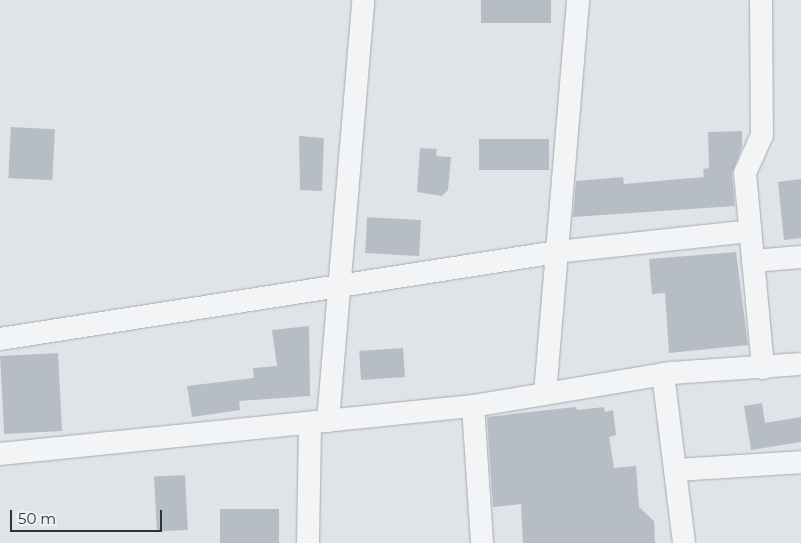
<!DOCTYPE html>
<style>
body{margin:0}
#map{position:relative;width:801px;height:543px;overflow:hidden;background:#e0e4e8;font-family:Montserrat,sans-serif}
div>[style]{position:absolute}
.building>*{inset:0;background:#b7bdc4;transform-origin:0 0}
.roads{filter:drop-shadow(0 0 1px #a5abb2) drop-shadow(0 0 1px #a5abb2)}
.minor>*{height:22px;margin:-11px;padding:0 11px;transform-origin:11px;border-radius:11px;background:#f2f4f6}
span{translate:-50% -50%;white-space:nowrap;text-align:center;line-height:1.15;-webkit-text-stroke:5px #eff2f5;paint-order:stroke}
.scale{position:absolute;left:10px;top:510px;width:152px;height:22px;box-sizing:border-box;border:2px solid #29333e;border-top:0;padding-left:6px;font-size:15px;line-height:18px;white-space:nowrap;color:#29333e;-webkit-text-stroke:4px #eff2f5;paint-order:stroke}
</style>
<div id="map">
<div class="building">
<div style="left:481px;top:0;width:70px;height:23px"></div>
<div style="left:11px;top:127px;width:44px;height:51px;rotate:3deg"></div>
<div style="clip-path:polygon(742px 131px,742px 147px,732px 174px,735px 206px,573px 217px,576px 181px,623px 177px,624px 184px,704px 177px,703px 169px,709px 168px,708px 132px)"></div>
<div style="clip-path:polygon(299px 136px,324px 138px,322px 191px,300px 190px)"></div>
<div style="left:479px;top:139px;width:70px;height:31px"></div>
<div style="clip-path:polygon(420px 148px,437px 149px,436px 156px,451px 157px,448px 190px,442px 196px,417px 192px)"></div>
<div style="clip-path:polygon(801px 179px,801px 238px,784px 240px,778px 182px)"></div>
<div style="left:421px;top:220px;width:36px;height:54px;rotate:93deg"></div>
<div style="clip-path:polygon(736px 252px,748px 345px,669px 353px,665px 293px,652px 294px,649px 259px)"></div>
<div style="clip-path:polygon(309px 326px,310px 396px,239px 401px,240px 410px,192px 417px,187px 386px,254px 378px,253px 368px,277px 366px,272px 330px)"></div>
<div style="left:403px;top:348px;width:29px;height:44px;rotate:86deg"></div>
<div style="left:58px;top:353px;width:78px;height:58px;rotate:87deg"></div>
<div style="clip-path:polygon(762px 403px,765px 423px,801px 417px,801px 442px,751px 450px,744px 406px)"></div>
<div style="clip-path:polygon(575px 407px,578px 410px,604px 407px,605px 412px,613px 410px,616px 435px,609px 437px,614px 468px,636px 466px,639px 507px,654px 521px,655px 543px,523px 543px,521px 504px,493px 507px,487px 417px)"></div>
<div style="left:185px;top:475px;width:55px;height:31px;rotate:87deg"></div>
<div style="left:220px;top:509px;width:59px;height:34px"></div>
</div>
<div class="roads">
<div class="minor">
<div style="left:761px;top:0;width:135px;rotate:89.6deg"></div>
<div style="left:762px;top:135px;width:42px;rotate:114.1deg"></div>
<div style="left:745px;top:173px;width:196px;rotate:84.7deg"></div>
<div style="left:753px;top:261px;width:48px;rotate:-4.8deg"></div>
<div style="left:0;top:339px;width:564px;rotate:-8.88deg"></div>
<div style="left:557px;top:252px;width:194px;rotate:-6.2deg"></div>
<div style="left:663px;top:374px;width:170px;rotate:82.9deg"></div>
<div style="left:545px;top:394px;width:395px;rotate:-85.2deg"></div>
<div style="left:473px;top:406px;width:137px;rotate:86.2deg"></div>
<div style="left:328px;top:421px;width:422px;rotate:-85.2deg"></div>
<div style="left:0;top:454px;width:475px;rotate:-5.8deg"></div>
<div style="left:473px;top:406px;width:201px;rotate:-9.5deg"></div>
<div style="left:671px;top:373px;width:130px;rotate:-4deg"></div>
<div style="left:675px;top:470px;width:126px;rotate:-3.6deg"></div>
<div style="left:308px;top:543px;width:120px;rotate:-89deg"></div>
</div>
</div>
<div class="scale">50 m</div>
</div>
